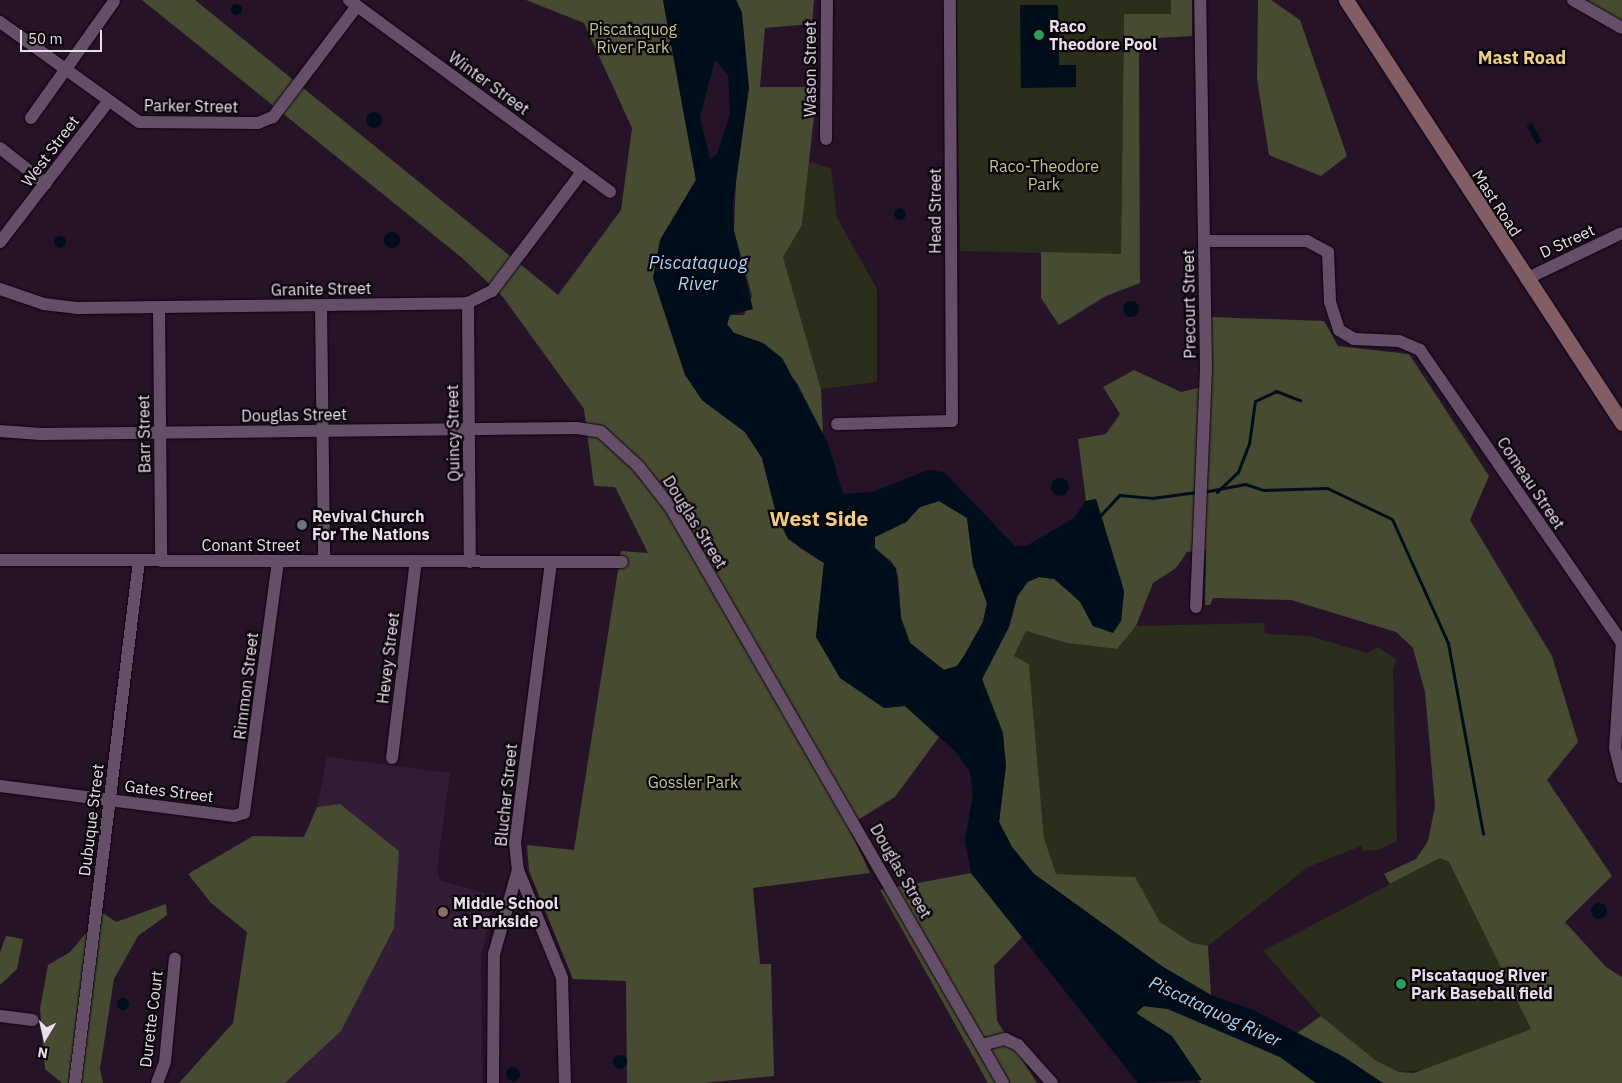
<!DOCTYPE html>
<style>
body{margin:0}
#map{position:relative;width:1622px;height:1083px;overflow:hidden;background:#261328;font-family:"IBM Plex Sans",sans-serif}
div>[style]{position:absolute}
.built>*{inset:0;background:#331c36}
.green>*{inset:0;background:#2b2e1a}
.forest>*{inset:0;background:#474b31}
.water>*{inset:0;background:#000e1c;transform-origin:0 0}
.round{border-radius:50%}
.stream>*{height:3px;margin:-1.5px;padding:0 1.5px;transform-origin:1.5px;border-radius:1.5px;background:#000e1c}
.roads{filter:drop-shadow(0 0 1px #0e0110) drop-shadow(0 0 1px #0e0110)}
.minor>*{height:12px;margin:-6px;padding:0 6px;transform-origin:6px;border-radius:6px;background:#654f68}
.secondary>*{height:15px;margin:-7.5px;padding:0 7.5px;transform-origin:7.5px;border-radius:7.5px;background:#835d64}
.dots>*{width:14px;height:14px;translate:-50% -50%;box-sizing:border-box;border:2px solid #0a040b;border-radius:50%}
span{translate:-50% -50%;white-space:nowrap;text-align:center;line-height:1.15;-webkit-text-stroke:4.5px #0a040b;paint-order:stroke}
.poi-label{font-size:16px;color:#ebdeec;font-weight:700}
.left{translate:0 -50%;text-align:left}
.park-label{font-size:16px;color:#bdc591}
.street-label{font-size:16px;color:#ebdeec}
.neighbourhood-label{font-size:18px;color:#eece83;font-weight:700}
.water-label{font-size:18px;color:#a4d5f8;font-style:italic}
.district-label{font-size:21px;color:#eece83;font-weight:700}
.north{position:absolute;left:20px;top:1013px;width:50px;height:50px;-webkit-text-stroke:4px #0a040b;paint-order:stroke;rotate:189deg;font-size:14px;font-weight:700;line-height:20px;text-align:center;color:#ebdeec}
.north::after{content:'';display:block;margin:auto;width:18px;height:22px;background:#ebdeec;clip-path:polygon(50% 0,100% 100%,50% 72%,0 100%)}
.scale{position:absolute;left:20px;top:30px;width:82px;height:22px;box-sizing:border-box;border:2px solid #ebdeec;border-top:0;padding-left:6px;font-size:15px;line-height:18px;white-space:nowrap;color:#ebdeec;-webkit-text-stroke:4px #0a040b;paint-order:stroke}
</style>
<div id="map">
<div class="built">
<div style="clip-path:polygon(327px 757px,450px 773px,437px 869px,440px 880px,496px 897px,481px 955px,482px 1083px,285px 1083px,340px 804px,317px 807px)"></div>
</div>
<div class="green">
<div style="clip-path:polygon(956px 0,1171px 0,1171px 14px,1124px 14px,1121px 255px,960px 251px)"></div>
<div style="clip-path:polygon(809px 162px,831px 168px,837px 218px,877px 289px,877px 382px,821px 389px,783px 257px,802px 224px)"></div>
<div style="clip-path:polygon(1264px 623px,1265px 634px,1310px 636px,1367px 653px,1378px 647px,1397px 660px,1393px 669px,1397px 841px,1378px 850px,1363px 851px,1361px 846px,1308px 867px,1208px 946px,1192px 943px,1160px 922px,1135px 877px,1056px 874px,1044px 838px,1029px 664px,1014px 656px,1026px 631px,1067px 643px,1117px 649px,1136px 626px)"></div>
<div style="clip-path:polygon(1440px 858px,1449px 862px,1531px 1029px,1424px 1070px,1399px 1072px,1375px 1060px,1321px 1016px,1263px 951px)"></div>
</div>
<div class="forest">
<div style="clip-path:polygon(142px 0,195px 0,558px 295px,621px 210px,632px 128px,584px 23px,526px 0,663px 0,696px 180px,660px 240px,702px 400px,745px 432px,762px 458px,777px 517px,800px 548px,824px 563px,816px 637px,884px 708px,905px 706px,939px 737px,895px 797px,848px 826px,870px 873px,753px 888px,760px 964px,771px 964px,774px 1076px,703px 1083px,627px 1083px,626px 981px,573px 979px,529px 871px,527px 845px,574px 850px,621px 551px,648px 553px,615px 487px,594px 486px,584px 409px,503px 297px,461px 257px)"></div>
<div style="clip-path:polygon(736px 0,814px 0,812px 24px,765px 28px,760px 87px,806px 87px,816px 98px,802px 225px,783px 257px,821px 389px,823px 434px,797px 383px,763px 343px,734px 333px,727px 324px,730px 315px,744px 315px,752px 296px,734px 231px,742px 13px)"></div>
<div style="clip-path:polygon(1171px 0,1192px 0,1192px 36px,1139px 39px,1140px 283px,1106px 296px,1059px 325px,1041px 298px,1041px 252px,1121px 254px,1124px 14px,1171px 14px)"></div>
<div style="clip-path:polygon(1258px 0,1271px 0,1300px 20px,1347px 156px,1321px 176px,1269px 155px,1257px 79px)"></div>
<div style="clip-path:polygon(1587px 0,1622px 0,1622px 20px,1608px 15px)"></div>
<div style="clip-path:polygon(1210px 317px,1324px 321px,1338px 346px,1409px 354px,1489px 476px,1470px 520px,1552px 656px,1578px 742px,1547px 780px,1612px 876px,1565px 922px,1606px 967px,1622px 977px,1622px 1083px,1383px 1083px,1297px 1033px,1321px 1016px,1375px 1060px,1399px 1072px,1414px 1073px,1531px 1029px,1449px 862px,1440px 858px,1390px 884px,1384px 874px,1416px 859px,1428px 841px,1435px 806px,1425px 692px,1413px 648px,1396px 632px,1291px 600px,1213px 598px,1210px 605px,1205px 605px,1206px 550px,1187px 552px,1176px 568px,1153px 583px,1136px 626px,1117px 649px,1067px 643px,1026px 631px,1014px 656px,1029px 664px,1044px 838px,1056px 874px,1135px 877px,1160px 922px,1192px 943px,1208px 946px,1211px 995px,1163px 967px,1034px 874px,1012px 847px,999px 822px,1006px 765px,982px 679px,1009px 627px,1017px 597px,1028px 582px,1039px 577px,1054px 579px,1081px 602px,1093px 626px,1121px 621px,1124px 591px,1096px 499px,1086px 501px,1078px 439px,1106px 434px,1120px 414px,1103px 387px,1134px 370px,1181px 392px,1211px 385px)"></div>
<div style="clip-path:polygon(939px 501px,967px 518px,973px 565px,987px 603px,983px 622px,964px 656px,957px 666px,944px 670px,910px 643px,901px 618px,898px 576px,892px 562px,875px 548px,875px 537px,906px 522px,920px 507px)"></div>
<div style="clip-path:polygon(340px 804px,399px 851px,394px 928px,341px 1031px,285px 1083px,179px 1083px,233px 1023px,247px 932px,211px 903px,188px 874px,253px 836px,304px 837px,317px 807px)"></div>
<div style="clip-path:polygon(971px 873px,1022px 937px,994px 966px,997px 1021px,1037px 1083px,988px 1083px,880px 890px)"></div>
<div style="clip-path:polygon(166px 904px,167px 915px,138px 936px,114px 979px,100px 1069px,103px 1083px,62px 1083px,45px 1069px,40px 1009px,48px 965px,70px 952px,103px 913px,116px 922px)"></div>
<div style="clip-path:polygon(6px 936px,23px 939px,17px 969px,0 985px,0 952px)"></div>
<div style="clip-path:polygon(1143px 1006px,1168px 1009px,1280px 1057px,1316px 1083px,1201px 1083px,1136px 1012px)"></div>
</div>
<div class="water">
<div style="clip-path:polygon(evenodd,663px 0,736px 0,742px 13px,749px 88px,733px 204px,734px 231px,753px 309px,730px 315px,727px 324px,734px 333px,763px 343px,782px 358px,828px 443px,843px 494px,872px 492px,928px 470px,944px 472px,1015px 546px,1026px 546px,1074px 518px,1086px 501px,1096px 499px,1124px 591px,1121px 621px,1113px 633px,1093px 626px,1080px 602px,1055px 579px,1039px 577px,1027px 582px,1017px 597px,1009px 627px,982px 679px,1003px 733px,1006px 765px,999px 822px,1012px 847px,1034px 874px,1163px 967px,1211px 995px,1253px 1010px,1344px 1057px,1383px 1083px,1316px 1083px,1280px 1057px,1168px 1009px,1144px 1006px,1136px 1013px,1172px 1036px,1202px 1080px,1138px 1083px,971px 873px,965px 840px,973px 794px,970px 772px,956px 752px,905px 706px,884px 708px,840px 678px,816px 637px,824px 563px,788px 539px,777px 517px,762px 458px,745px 432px,702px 400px,685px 375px,653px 278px,660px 240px,696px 180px,663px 0,715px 60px,728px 75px,730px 114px,717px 154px,710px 159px,700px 117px,715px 60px,663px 0,939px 501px,967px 518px,973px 565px,987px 603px,983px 622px,964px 656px,957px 666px,944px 670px,910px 643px,901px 618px,896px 568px,875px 548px,875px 537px,906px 522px,920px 507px,939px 501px)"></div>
<div class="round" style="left:230.5px;top:3.5px;width:11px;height:11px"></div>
<div style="clip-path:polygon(1020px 5px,1058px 5px,1059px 65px,1076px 65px,1076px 87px,1021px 88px)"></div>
<div class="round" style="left:366px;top:112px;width:16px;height:16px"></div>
<div style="left:1532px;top:123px;width:21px;height:6px;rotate:62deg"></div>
<div class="round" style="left:894px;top:208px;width:12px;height:12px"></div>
<div class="round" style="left:384px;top:232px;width:16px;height:16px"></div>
<div class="round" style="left:54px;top:236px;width:12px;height:12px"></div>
<div class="round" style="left:1123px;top:301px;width:16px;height:16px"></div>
<div class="round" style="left:1051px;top:478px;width:18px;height:18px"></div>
<div class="round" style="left:1591px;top:903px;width:16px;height:16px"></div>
<div class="round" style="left:117px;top:998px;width:12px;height:12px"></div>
<div class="round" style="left:613px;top:1055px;width:14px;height:14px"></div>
<div class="round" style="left:506px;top:1067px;width:14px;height:14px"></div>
</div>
<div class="stream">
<div style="left:1203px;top:492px;width:43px;rotate:-10.8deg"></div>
<div style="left:1245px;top:484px;width:19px;rotate:18deg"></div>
<div style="left:1263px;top:490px;width:64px;rotate:-1.8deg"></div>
<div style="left:1327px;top:488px;width:72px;rotate:25.5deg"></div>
<div style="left:1392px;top:519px;width:136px;rotate:65.7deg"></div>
<div style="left:1448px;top:643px;width:194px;rotate:79.6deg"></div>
<div style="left:1217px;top:492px;width:29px;rotate:-44deg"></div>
<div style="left:1238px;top:472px;width:30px;rotate:-69deg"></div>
<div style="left:1249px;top:444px;width:43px;rotate:-82.1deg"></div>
<div style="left:1255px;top:401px;width:23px;rotate:-25deg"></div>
<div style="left:1276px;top:391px;width:26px;rotate:21deg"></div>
<div style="left:1097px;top:519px;width:33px;rotate:-47deg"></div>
<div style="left:1119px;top:495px;width:33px;rotate:5deg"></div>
<div style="left:1152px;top:498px;width:45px;rotate:-7.6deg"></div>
</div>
<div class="roads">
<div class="minor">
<div style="left:349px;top:0;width:324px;rotate:36.3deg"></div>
<div style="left:1573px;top:0;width:56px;rotate:29.7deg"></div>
<div style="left:0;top:22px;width:171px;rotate:35.7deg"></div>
<div style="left:139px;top:122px;width:119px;rotate:0.5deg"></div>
<div style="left:258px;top:123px;width:16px;rotate:-22deg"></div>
<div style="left:273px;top:117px;width:139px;rotate:-52.9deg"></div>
<div style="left:31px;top:118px;width:143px;rotate:-54.6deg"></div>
<div style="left:826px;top:139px;width:139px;rotate:-89.6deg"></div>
<div style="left:0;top:148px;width:58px;rotate:38deg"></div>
<div style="left:1204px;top:241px;width:103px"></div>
<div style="left:1307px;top:241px;width:24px;rotate:28deg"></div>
<div style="left:1328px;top:252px;width:50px;rotate:87.7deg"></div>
<div style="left:1330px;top:302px;width:29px;rotate:72deg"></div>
<div style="left:1339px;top:330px;width:17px;rotate:31deg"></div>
<div style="left:1354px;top:339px;width:45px;rotate:2.5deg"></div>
<div style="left:1399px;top:341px;width:23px;rotate:23deg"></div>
<div style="left:1420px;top:350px;width:356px;rotate:55.4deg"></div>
<div style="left:0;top:242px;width:177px;rotate:-52.4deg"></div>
<div style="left:1526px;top:279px;width:106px;rotate:-25.6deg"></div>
<div style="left:0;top:289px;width:46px;rotate:18.8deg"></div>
<div style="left:44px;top:304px;width:34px;rotate:7deg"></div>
<div style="left:78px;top:308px;width:390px;rotate:-0.7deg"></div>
<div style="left:468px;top:303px;width:27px;rotate:-27deg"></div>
<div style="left:492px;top:291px;width:149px;rotate:-52.9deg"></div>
<div style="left:468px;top:303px;width:259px;rotate:89.6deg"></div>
<div style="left:321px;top:305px;width:256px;rotate:89.3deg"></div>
<div style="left:159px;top:307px;width:254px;rotate:89.5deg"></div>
<div style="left:837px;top:424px;width:115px;rotate:-1.5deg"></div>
<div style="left:952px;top:421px;width:421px;rotate:-90.3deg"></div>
<div style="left:0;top:431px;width:41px;rotate:4.2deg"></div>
<div style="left:41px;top:434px;width:536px;rotate:-0.64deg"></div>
<div style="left:577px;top:428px;width:24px;rotate:9deg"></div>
<div style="left:601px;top:432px;width:52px;rotate:42.6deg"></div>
<div style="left:639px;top:467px;width:52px;rotate:52deg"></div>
<div style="left:671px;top:508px;width:664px;rotate:60deg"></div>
<div style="left:0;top:560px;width:622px;rotate:0.18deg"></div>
<div style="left:551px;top:562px;width:283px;rotate:97.3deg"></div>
<div style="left:515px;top:843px;width:27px;rotate:84deg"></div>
<div style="left:518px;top:870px;width:117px;rotate:67.8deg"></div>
<div style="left:562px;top:978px;width:105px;rotate:88.4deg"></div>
<div style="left:1196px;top:607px;width:239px;rotate:-87.6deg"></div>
<div style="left:1206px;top:368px;width:368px;rotate:-90.9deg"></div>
<div style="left:1622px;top:641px;width:107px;rotate:93.7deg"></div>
<div style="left:1615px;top:748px;width:30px;rotate:76deg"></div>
<div style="left:392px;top:758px;width:198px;rotate:-83.1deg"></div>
<div style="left:0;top:786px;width:236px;rotate:7.3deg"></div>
<div style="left:234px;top:816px;width:10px;rotate:-17deg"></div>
<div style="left:244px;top:813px;width:252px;rotate:-82.3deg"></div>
<div style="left:0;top:1016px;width:33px;rotate:7deg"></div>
<div style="left:982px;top:1045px;width:24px;rotate:-15deg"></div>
<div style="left:1005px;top:1039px;width:14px;rotate:25deg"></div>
<div style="left:1018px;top:1045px;width:51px;rotate:48.2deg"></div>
<div style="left:75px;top:1083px;width:526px;rotate:-83.01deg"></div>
<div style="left:157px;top:1083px;width:22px;rotate:-69deg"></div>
<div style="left:165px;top:1062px;width:104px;rotate:-84.5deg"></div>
<div style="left:493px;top:1083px;width:129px;rotate:-89.6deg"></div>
<div style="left:494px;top:954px;width:87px;rotate:-74.1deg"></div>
</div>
<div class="secondary">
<div style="left:1346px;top:0;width:505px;rotate:56.88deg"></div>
</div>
</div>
<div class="dots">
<div style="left:1039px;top:35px;background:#2e9e5b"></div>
<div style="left:302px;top:525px;background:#6b7280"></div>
<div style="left:443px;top:912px;background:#8d6e63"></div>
<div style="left:1401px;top:984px;background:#2e9e5b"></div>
</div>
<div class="poi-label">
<span class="left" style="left:1049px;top:35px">Raco<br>Theodore Pool</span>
<span class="left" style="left:312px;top:525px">Revival Church<br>For The Nations</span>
<span class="left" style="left:453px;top:912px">Middle School<br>at Parkside</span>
<span class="left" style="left:1411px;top:984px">Piscataquog River<br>Park Baseball field</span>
</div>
<div class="park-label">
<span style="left:633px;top:38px">Piscataquog<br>River Park</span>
<span style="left:1044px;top:175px">Raco-Theodore<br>Park</span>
<span style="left:693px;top:782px">Gossler Park</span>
</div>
<div class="street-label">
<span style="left:810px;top:69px;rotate:-90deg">Wason Street</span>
<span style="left:489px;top:83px;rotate:36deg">Winter Street</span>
<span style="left:191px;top:106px;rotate:1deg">Parker Street</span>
<span style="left:50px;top:151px;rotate:-53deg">West Street</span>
<span style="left:1497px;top:203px;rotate:57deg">Mast Road</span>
<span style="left:935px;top:211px;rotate:-90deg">Head Street</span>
<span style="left:1567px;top:241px;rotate:-25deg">D Street</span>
<span style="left:321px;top:289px;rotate:-1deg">Granite Street</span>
<span style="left:1189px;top:304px;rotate:-91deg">Precourt Street</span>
<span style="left:294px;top:415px;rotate:-1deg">Douglas Street</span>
<span style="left:453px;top:433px;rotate:-91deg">Quincy Street</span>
<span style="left:144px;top:434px;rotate:-91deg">Barr Street</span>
<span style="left:1531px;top:483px;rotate:56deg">Comeau Street</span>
<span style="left:695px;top:522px;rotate:58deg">Douglas Street</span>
<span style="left:251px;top:545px">Conant Street</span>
<span style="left:388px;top:658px;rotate:-83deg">Hevey Street</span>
<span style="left:246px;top:686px;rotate:-83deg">Rimmon Street</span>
<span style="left:169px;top:791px;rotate:7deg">Gates Street</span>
<span style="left:506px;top:795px;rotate:-84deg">Blucher Street</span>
<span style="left:91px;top:820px;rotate:-83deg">Dubuque Street</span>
<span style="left:901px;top:871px;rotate:60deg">Douglas Street</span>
<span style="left:151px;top:1019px;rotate:-83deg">Durette Court</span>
</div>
<div class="neighbourhood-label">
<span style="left:1522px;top:58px">Mast Road</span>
</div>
<div class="water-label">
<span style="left:698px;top:274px">Piscataquog<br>River</span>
<span style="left:1215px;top:1012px;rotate:25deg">Piscataquog River</span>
</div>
<div class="district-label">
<span style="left:819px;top:518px">West Side</span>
</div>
<div class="north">N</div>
<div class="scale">50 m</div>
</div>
